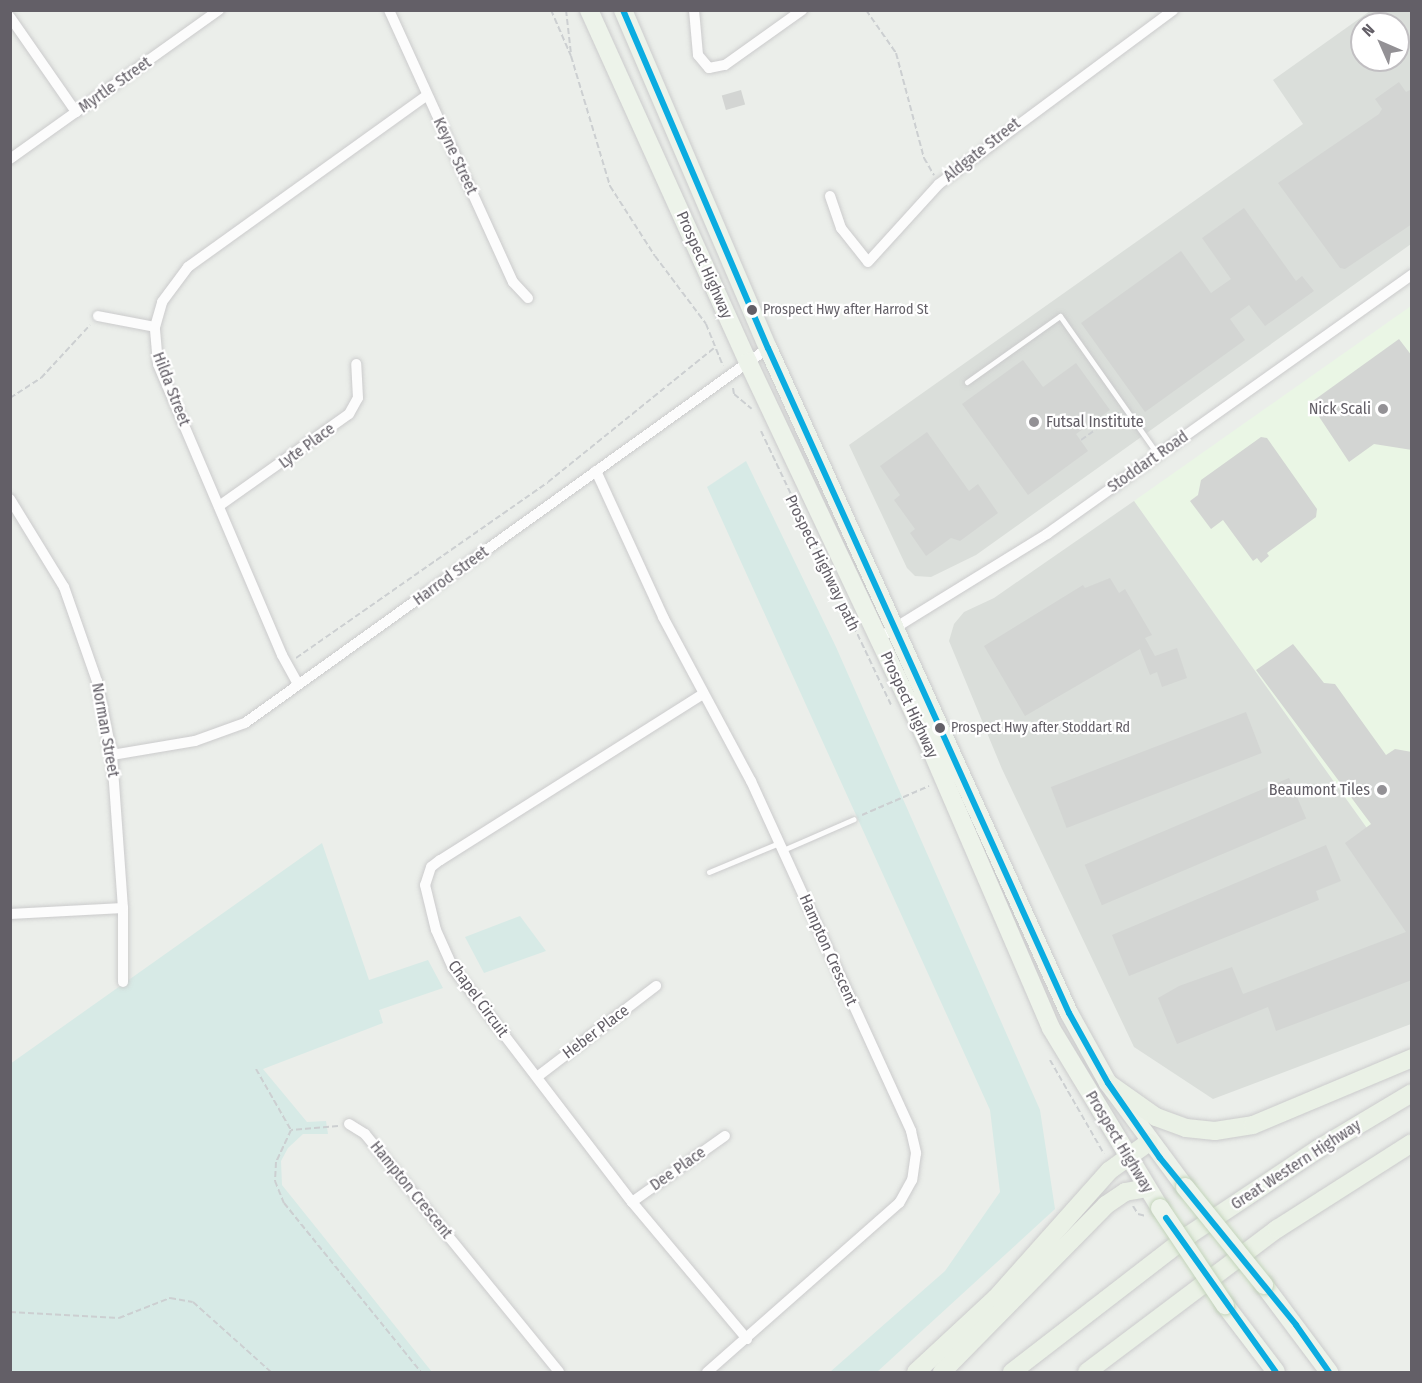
<!DOCTYPE html>
<style>
body{margin:0}
#map{position:relative;width:1422px;height:1383px;overflow:hidden;background:#ebeeea;font-family:"Fira Sans Condensed",sans-serif}
div>[style]{position:absolute}
.commercial>*{inset:0;background:#eaf6e5}
.industrial>*{inset:0;background:#dadeda}
.green>*{inset:0;background:#d7eae6}
.building>*{inset:0;background:#d3d5d3;transform-origin:0 0}
.path>*{height:2px;margin-top:-1px;transform-origin:0;background:repeating-linear-gradient(90deg,#cccfd1 0 6px,transparent 0 9px)}
.roads{filter:drop-shadow(0 0 2px #cbcbcc) drop-shadow(0 0 2px #cbcbcc)}
.service>*{height:5px;margin:-2.5px;padding:0 2.5px;transform-origin:2.5px;border-radius:2.5px;background:#fcfcfc}
.minor>*{height:10px;margin:-5px;padding:0 5px;transform-origin:5px;border-radius:5px;background:#fcfcfc}
.primary>*{height:18px;margin:-9px;padding:0 9px;transform-origin:9px;border-radius:9px;background:#edf3ea}
.trunk>*{height:18px;margin:-9px;padding:0 9px;transform-origin:9px;border-radius:9px;background:#eaf1e6}
.bridges{filter:drop-shadow(0 0 2px #c3d4ba) drop-shadow(0 0 2px #c3d4ba)}
.primary-bridge>*{height:18px;margin:-9px;padding:0 9px;transform-origin:9px;border-radius:9px;background:#edf3ea}
.bus-1>*{height:6px;margin:-3px;padding:0 3px;transform-origin:3px;border-radius:3px;background:#0aace1}
.dots>*{width:16px;height:16px;translate:-50% -50%;box-sizing:border-box;border:3px solid #fff;border-radius:50%}
span{translate:-50% -50%;white-space:nowrap;text-align:center;line-height:1.15;-webkit-text-stroke:4.5px #fff;paint-order:stroke}
.bus-label{font-size:14px;color:#635f67}
.left{translate:0 -50%;text-align:left}
.street-label{font-size:16px;color:#635f67}
.poi-label{font-size:16px;color:#635f67}
.right{translate:-100% -50%;text-align:right}
.frame{position:absolute;inset:0;border:12px solid #635f67;pointer-events:none}
.north{position:absolute;left:1350px;top:12px;width:60px;height:60px;box-sizing:border-box;background:#fff;border:2px solid #c1bfc2;border-radius:50%;rotate:315deg;font-size:16px;font-weight:700;line-height:24px;text-align:center;color:#635f67}
.north::after{content:'';display:block;margin:auto;width:21px;height:27px;background:#939195;clip-path:polygon(50% 0,100% 100%,50% 72%,0 100%)}
</style>
<div id="map">
<div class="commercial">
<div style="clip-path:polygon(1411px 306px,1411px 890px,1134px 501px)"></div>
</div>
<div class="industrial">
<div style="clip-path:polygon(evenodd,1370px 11px,1411px 11px,1411px 244px,976px 555px,931px 577px,915px 576px,907px 568px,849px 445px,1303px 124px,1273px 80px,1370px 11px,1362px 24px,1398px 24px,1398px 60px,1362px 60px,1362px 24px)"></div>
<div style="clip-path:polygon(1134px 501px,1411px 890px,1411px 1024px,1213px 1099px,1134px 1047px,1002px 769px,949px 641px,954px 624px,964px 612px,994px 598px)"></div>
</div>
<div class="green">
<div style="clip-path:polygon(746px 461px,836px 647px,1040px 1110px,1055px 1209px,877px 1372px,830px 1372px,945px 1271px,1000px 1192px,990px 1110px,707px 487px)"></div>
<div style="clip-path:polygon(322px 843px,369px 980px,428px 960px,443px 988px,379px 1010px,383px 1023px,263px 1069px,307px 1122px,326px 1121px,328px 1134px,303px 1134px,288px 1148px,281px 1161px,282px 1185px,432px 1372px,11px 1372px,10px 1064px)"></div>
<div style="clip-path:polygon(520px 916px,546px 951px,484px 973px,465px 937px)"></div>
</div>
<div class="building">
<div style="clip-path:polygon(1399px 82px,1406px 92px,1412px 89px,1412px 224px,1345px 269px,1340px 268px,1278px 183px,1379px 114px,1382px 109px,1375px 99px)"></div>
<div style="left:741px;top:90px;width:15px;height:20px;rotate:74deg"></div>
<div style="clip-path:polygon(1244px 208px,1296px 281px,1302px 276px,1314px 291px,1265px 326px,1249px 305px,1230px 319px,1245px 340px,1145px 412px,1081px 323px,1181px 251px,1211px 293px,1231px 279px,1202px 238px)"></div>
<div style="clip-path:polygon(1399px 339px,1412px 356px,1412px 450px,1374px 444px,1349px 462px,1310px 403px)"></div>
<div style="clip-path:polygon(1023px 360px,1043px 387px,1076px 363px,1110px 410px,1076px 434px,1088px 451px,1028px 495px,962px 404px)"></div>
<div style="clip-path:polygon(927px 432px,969px 491px,978px 484px,998px 513px,960px 541px,951px 538px,926px 556px,910px 533px,915px 529px,894px 500px,900px 495px,880px 466px)"></div>
<div style="clip-path:polygon(1261px 437px,1267px 438px,1317px 509px,1316px 517px,1267px 553px,1269px 556px,1261px 563px,1257px 558px,1253px 561px,1223px 520px,1211px 529px,1190px 501px,1198px 495px,1201px 480px)"></div>
<div style="clip-path:polygon(1110px 578px,1119px 593px,1125px 589px,1152px 635px,1145px 638px,1155px 656px,1177px 648px,1187px 678px,1162px 687px,1157px 672px,1150px 675px,1140px 649px,1025px 716px,984px 646px,1083px 585px,1085px 588px)"></div>
<div style="clip-path:polygon(1293px 644px,1324px 683px,1335px 684px,1386px 755px,1395px 749px,1412px 752px,1412px 980px,1276px 1031px,1268px 1007px,1177px 1044px,1158px 998px,1179px 986px,1232px 967px,1243px 994px,1406px 932px,1345px 843px,1371px 824px,1256px 670px)"></div>
<div style="left:1246px;top:712px;width:44px;height:209px;rotate:69deg"></div>
<div style="left:1289px;top:778px;width:44px;height:222px;rotate:67deg"></div>
<div style="clip-path:polygon(1326px 845px,1341px 881px,1316px 891px,1319px 900px,1129px 976px,1112px 935px)"></div>
</div>
<div class="path">
<div style="left:551px;top:10px;width:50px;rotate:66.5deg"></div>
<div style="left:571px;top:56px;width:136px;rotate:73.3deg"></div>
<div style="left:610px;top:186px;width:83px;rotate:57.3deg"></div>
<div style="left:655px;top:256px;width:85px;rotate:53.1deg"></div>
<div style="left:706px;top:324px;width:45px;rotate:68deg"></div>
<div style="left:566px;top:10px;width:44px;rotate:83.5deg"></div>
<div style="left:866px;top:10px;width:52px;rotate:55.1deg"></div>
<div style="left:896px;top:53px;width:109px;rotate:75.1deg"></div>
<div style="left:924px;top:158px;width:20px;rotate:60deg"></div>
<div style="left:733px;top:388px;width:6px;rotate:81deg"></div>
<div style="left:734px;top:394px;width:23px;rotate:40deg"></div>
<div style="left:10px;top:398px;width:37px;rotate:-33deg"></div>
<div style="left:41px;top:378px;width:72px;rotate:-47.2deg"></div>
<div style="left:761px;top:431px;width:303px;rotate:64.6deg"></div>
<div style="left:1081px;top:440px;width:47px;rotate:-35.4deg"></div>
<div style="left:296px;top:658px;width:307px;rotate:-34.9deg"></div>
<div style="left:548px;top:482px;width:213px;rotate:-38.9deg"></div>
<div style="left:862px;top:815px;width:73px;rotate:-23.4deg"></div>
<div style="left:1050px;top:1060px;width:108px;rotate:60.1deg"></div>
<div style="left:256px;top:1069px;width:70px;rotate:60.2deg"></div>
<div style="left:338px;top:1126px;width:47px;rotate:175.1deg"></div>
<div style="left:291px;top:1130px;width:35px;rotate:115deg"></div>
<div style="left:276px;top:1162px;width:19px;rotate:93deg"></div>
<div style="left:275px;top:1181px;width:24px;rotate:68deg"></div>
<div style="left:284px;top:1203px;width:218px;rotate:51deg"></div>
<div style="left:1133px;top:1206px;width:9px;rotate:58deg"></div>
<div style="left:1138px;top:1214px;width:8px;rotate:14deg"></div>
<div style="left:10px;top:1312px;width:109px;rotate:3.2deg"></div>
<div style="left:119px;top:1318px;width:55px;rotate:-21.4deg"></div>
<div style="left:170px;top:1298px;width:23px;rotate:10deg"></div>
<div style="left:193px;top:1302px;width:105px;rotate:41.9deg"></div>
<div style="left:176px;top:1372px;width:7px"></div>
</div>
<div class="roads">
<div class="service">
<div style="left:967px;top:382px;width:114px;rotate:-35.4deg"></div>
<div style="left:1060px;top:316px;width:170px;rotate:54.8deg"></div>
<div style="left:783px;top:850px;width:77px;rotate:-23.6deg"></div>
<div style="left:709px;top:872px;width:76px;rotate:-22.5deg"></div>
</div>
<div class="minor">
<div style="left:389px;top:10px;width:299px;rotate:65.5deg"></div>
<div style="left:513px;top:282px;width:22px;rotate:47deg"></div>
<div style="left:694px;top:10px;width:45px;rotate:84.9deg"></div>
<div style="left:698px;top:55px;width:17px;rotate:50deg"></div>
<div style="left:709px;top:68px;width:16px;rotate:-11deg"></div>
<div style="left:725px;top:65px;width:95px;rotate:-35.5deg"></div>
<div style="left:10px;top:17px;width:116px;rotate:55.2deg"></div>
<div style="left:10px;top:159px;width:257px;rotate:-35.5deg"></div>
<div style="left:830px;top:196px;width:34px;rotate:71deg"></div>
<div style="left:841px;top:228px;width:43px;rotate:51.5deg"></div>
<div style="left:868px;top:262px;width:105px;rotate:-47.7deg"></div>
<div style="left:939px;top:184px;width:292px;rotate:-36.6deg"></div>
<div style="left:98px;top:316px;width:58px;rotate:10.9deg"></div>
<div style="left:596px;top:471px;width:161px;rotate:65.3deg"></div>
<div style="left:663px;top:617px;width:186px;rotate:61.8deg"></div>
<div style="left:751px;top:781px;width:385px;rotate:65.4deg"></div>
<div style="left:911px;top:1131px;width:23px;rotate:77deg"></div>
<div style="left:916px;top:1153px;width:27px;rotate:98deg"></div>
<div style="left:912px;top:1180px;width:26px;rotate:119deg"></div>
<div style="left:899px;top:1203px;width:256px;rotate:138.6deg"></div>
<div style="left:10px;top:499px;width:103px;rotate:58.5deg"></div>
<div style="left:64px;top:587px;width:100px;rotate:70.7deg"></div>
<div style="left:97px;top:681px;width:76px;rotate:78.5deg"></div>
<div style="left:112px;top:755px;width:153px;rotate:85.9deg"></div>
<div style="left:123px;top:908px;width:74px;rotate:90deg"></div>
<div style="left:219px;top:506px;width:159px;rotate:-35.3deg"></div>
<div style="left:349px;top:414px;width:18px;rotate:-61deg"></div>
<div style="left:358px;top:398px;width:34px;rotate:-93deg"></div>
<div style="left:877px;top:639px;width:200px;rotate:-31.7deg"></div>
<div style="left:1047px;top:534px;width:448px;rotate:-35.4deg"></div>
<div style="left:298px;top:684px;width:33px;rotate:-119deg"></div>
<div style="left:282px;top:655px;width:316px;rotate:-113.1deg"></div>
<div style="left:158px;top:364px;width:37px;rotate:-95deg"></div>
<div style="left:155px;top:327px;width:26px;rotate:-74deg"></div>
<div style="left:162px;top:302px;width:44px;rotate:-53.4deg"></div>
<div style="left:188px;top:267px;width:294px;rotate:-35.7deg"></div>
<div style="left:703px;top:694px;width:311px;rotate:147.7deg"></div>
<div style="left:440px;top:860px;width:11px;rotate:142deg"></div>
<div style="left:431px;top:867px;width:19px;rotate:108deg"></div>
<div style="left:425px;top:885px;width:46px;rotate:76.3deg"></div>
<div style="left:436px;top:930px;width:42px;rotate:65.9deg"></div>
<div style="left:453px;top:968px;width:295px;rotate:52.6deg"></div>
<div style="left:632px;top:1202px;width:179px;rotate:50deg"></div>
<div style="left:112px;top:755px;width:84px;rotate:-9.6deg"></div>
<div style="left:195px;top:741px;width:53px;rotate:-19.8deg"></div>
<div style="left:245px;top:723px;width:644px;rotate:-35.64deg"></div>
<div style="left:10px;top:914px;width:113px;rotate:-3deg"></div>
<div style="left:537px;top:1077px;width:150px;rotate:-37.4deg"></div>
<div style="left:349px;top:1124px;width:19px;rotate:32deg"></div>
<div style="left:365px;top:1134px;width:307px;rotate:50.8deg"></div>
<div style="left:632px;top:1202px;width:114px;rotate:-35.4deg"></div>
</div>
<div class="primary">
<div style="left:589px;top:10px;width:386px;rotate:65.7deg"></div>
<div style="left:748px;top:362px;width:433px;rotate:64.7deg"></div>
<div style="left:933px;top:754px;width:298px;rotate:66.7deg"></div>
<div style="left:1051px;top:1028px;width:210px;rotate:58.8deg"></div>
<div style="left:623px;top:10px;width:368px;rotate:66.8deg"></div>
<div style="left:768px;top:348px;width:730px;rotate:65.65deg"></div>
<div style="left:1069px;top:1013px;width:80px;rotate:60.9deg"></div>
<div style="left:1108px;top:1083px;width:129px;rotate:53.5deg"></div>
<div style="left:1264px;top:1285px;width:109px;rotate:53.2deg"></div>
<div style="left:1225px;top:1305px;width:84px;rotate:52.7deg"></div>
</div>
<div class="trunk">
<div style="left:1108px;top:1083px;width:59px;rotate:35.3deg"></div>
<div style="left:1156px;top:1117px;width:32px;rotate:20deg"></div>
<div style="left:1186px;top:1128px;width:29px;rotate:6deg"></div>
<div style="left:1215px;top:1131px;width:38px;rotate:-9deg"></div>
<div style="left:1253px;top:1125px;width:173px;rotate:-22.8deg"></div>
<div style="left:916px;top:1372px;width:109px;rotate:-42.8deg"></div>
<div style="left:996px;top:1298px;width:170px;rotate:-48.3deg"></div>
<div style="left:1109px;top:1171px;width:49px;rotate:-35.9deg"></div>
<div style="left:942px;top:1372px;width:234px;rotate:-45.5deg"></div>
<div style="left:1106px;top:1205px;width:23px;rotate:-34deg"></div>
<div style="left:1125px;top:1192px;width:22px;rotate:-10deg"></div>
<div style="left:1012px;top:1372px;width:224px;rotate:-37.7deg"></div>
<div style="left:1189px;top:1235px;width:155px;rotate:-33.7deg"></div>
<div style="left:1318px;top:1149px;width:109px;rotate:-30.8deg"></div>
<div style="left:1087px;top:1372px;width:238px;rotate:-37deg"></div>
<div style="left:1277px;top:1229px;width:160px;rotate:-32.5deg"></div>
</div>
</div>
<div class="bridges">
<div class="primary-bridge">
<div style="left:1185px;top:1187px;width:126px;rotate:51.1deg"></div>
<div style="left:1160px;top:1208px;width:117px;rotate:56.2deg"></div>
</div>
</div>
<div class="bus-1">
<div style="left:623px;top:10px;width:368px;rotate:66.8deg"></div>
<div style="left:768px;top:348px;width:730px;rotate:65.65deg"></div>
<div style="left:1069px;top:1013px;width:80px;rotate:60.9deg"></div>
<div style="left:1108px;top:1083px;width:91px;rotate:55.3deg"></div>
<div style="left:1160px;top:1158px;width:215px;rotate:50.8deg"></div>
<div style="left:1296px;top:1325px;width:57px;rotate:54.9deg"></div>
<div style="left:1166px;top:1218px;width:189px;rotate:54.5deg"></div>
</div>
<div class="dots">
<div style="left:752px;top:310px;background:#635f67"></div>
<div style="left:1383px;top:409px;background:#939195"></div>
<div style="left:1034px;top:422px;background:#939195"></div>
<div style="left:940px;top:728px;background:#635f67"></div>
<div style="left:1382px;top:790px;background:#939195"></div>
</div>
<div class="bus-label">
<span class="left" style="left:763px;top:310px">Prospect Hwy after Harrod St</span>
<span class="left" style="left:951px;top:728px">Prospect Hwy after Stoddart Rd</span>
</div>
<div class="street-label">
<span style="left:115px;top:85px;rotate:-35deg">Myrtle Street</span>
<span style="left:982px;top:150px;rotate:-38deg">Aldgate Street</span>
<span style="left:455px;top:156px;rotate:65deg">Keyne Street</span>
<span style="left:704px;top:265px;rotate:66deg">Prospect Highway</span>
<span style="left:171px;top:389px;rotate:69deg">Hilda Street</span>
<span style="left:307px;top:446px;rotate:-36deg">Lyte Place</span>
<span style="left:1148px;top:462px;rotate:-35deg">Stoddart Road</span>
<span style="left:822px;top:563px;rotate:64deg">Prospect Highway path</span>
<span style="left:451px;top:576px;rotate:-36deg">Harrod Street</span>
<span style="left:909px;top:705px;rotate:65deg">Prospect Highway</span>
<span style="left:105px;top:730px;rotate:80deg">Norman Street</span>
<span style="left:828px;top:950px;rotate:66deg">Hampton Crescent</span>
<span style="left:478px;top:999px;rotate:54deg">Chapel Circuit</span>
<span style="left:596px;top:1032px;rotate:-37deg">Heber Place</span>
<span style="left:1119px;top:1142px;rotate:59deg">Prospect Highway</span>
<span style="left:1296px;top:1165px;rotate:-33deg">Great Western Highway</span>
<span style="left:678px;top:1169px;rotate:-35deg">Dee Place</span>
<span style="left:411px;top:1190px;rotate:51deg">Hampton Crescent</span>
</div>
<div class="poi-label">
<span class="right" style="left:1371px;top:409px">Nick Scali</span>
<span class="left" style="left:1046px;top:422px">Futsal Institute</span>
<span class="right" style="left:1370px;top:790px">Beaumont Tiles</span>
</div>
<div class="frame"></div>
<div class="north">N</div>
</div>
